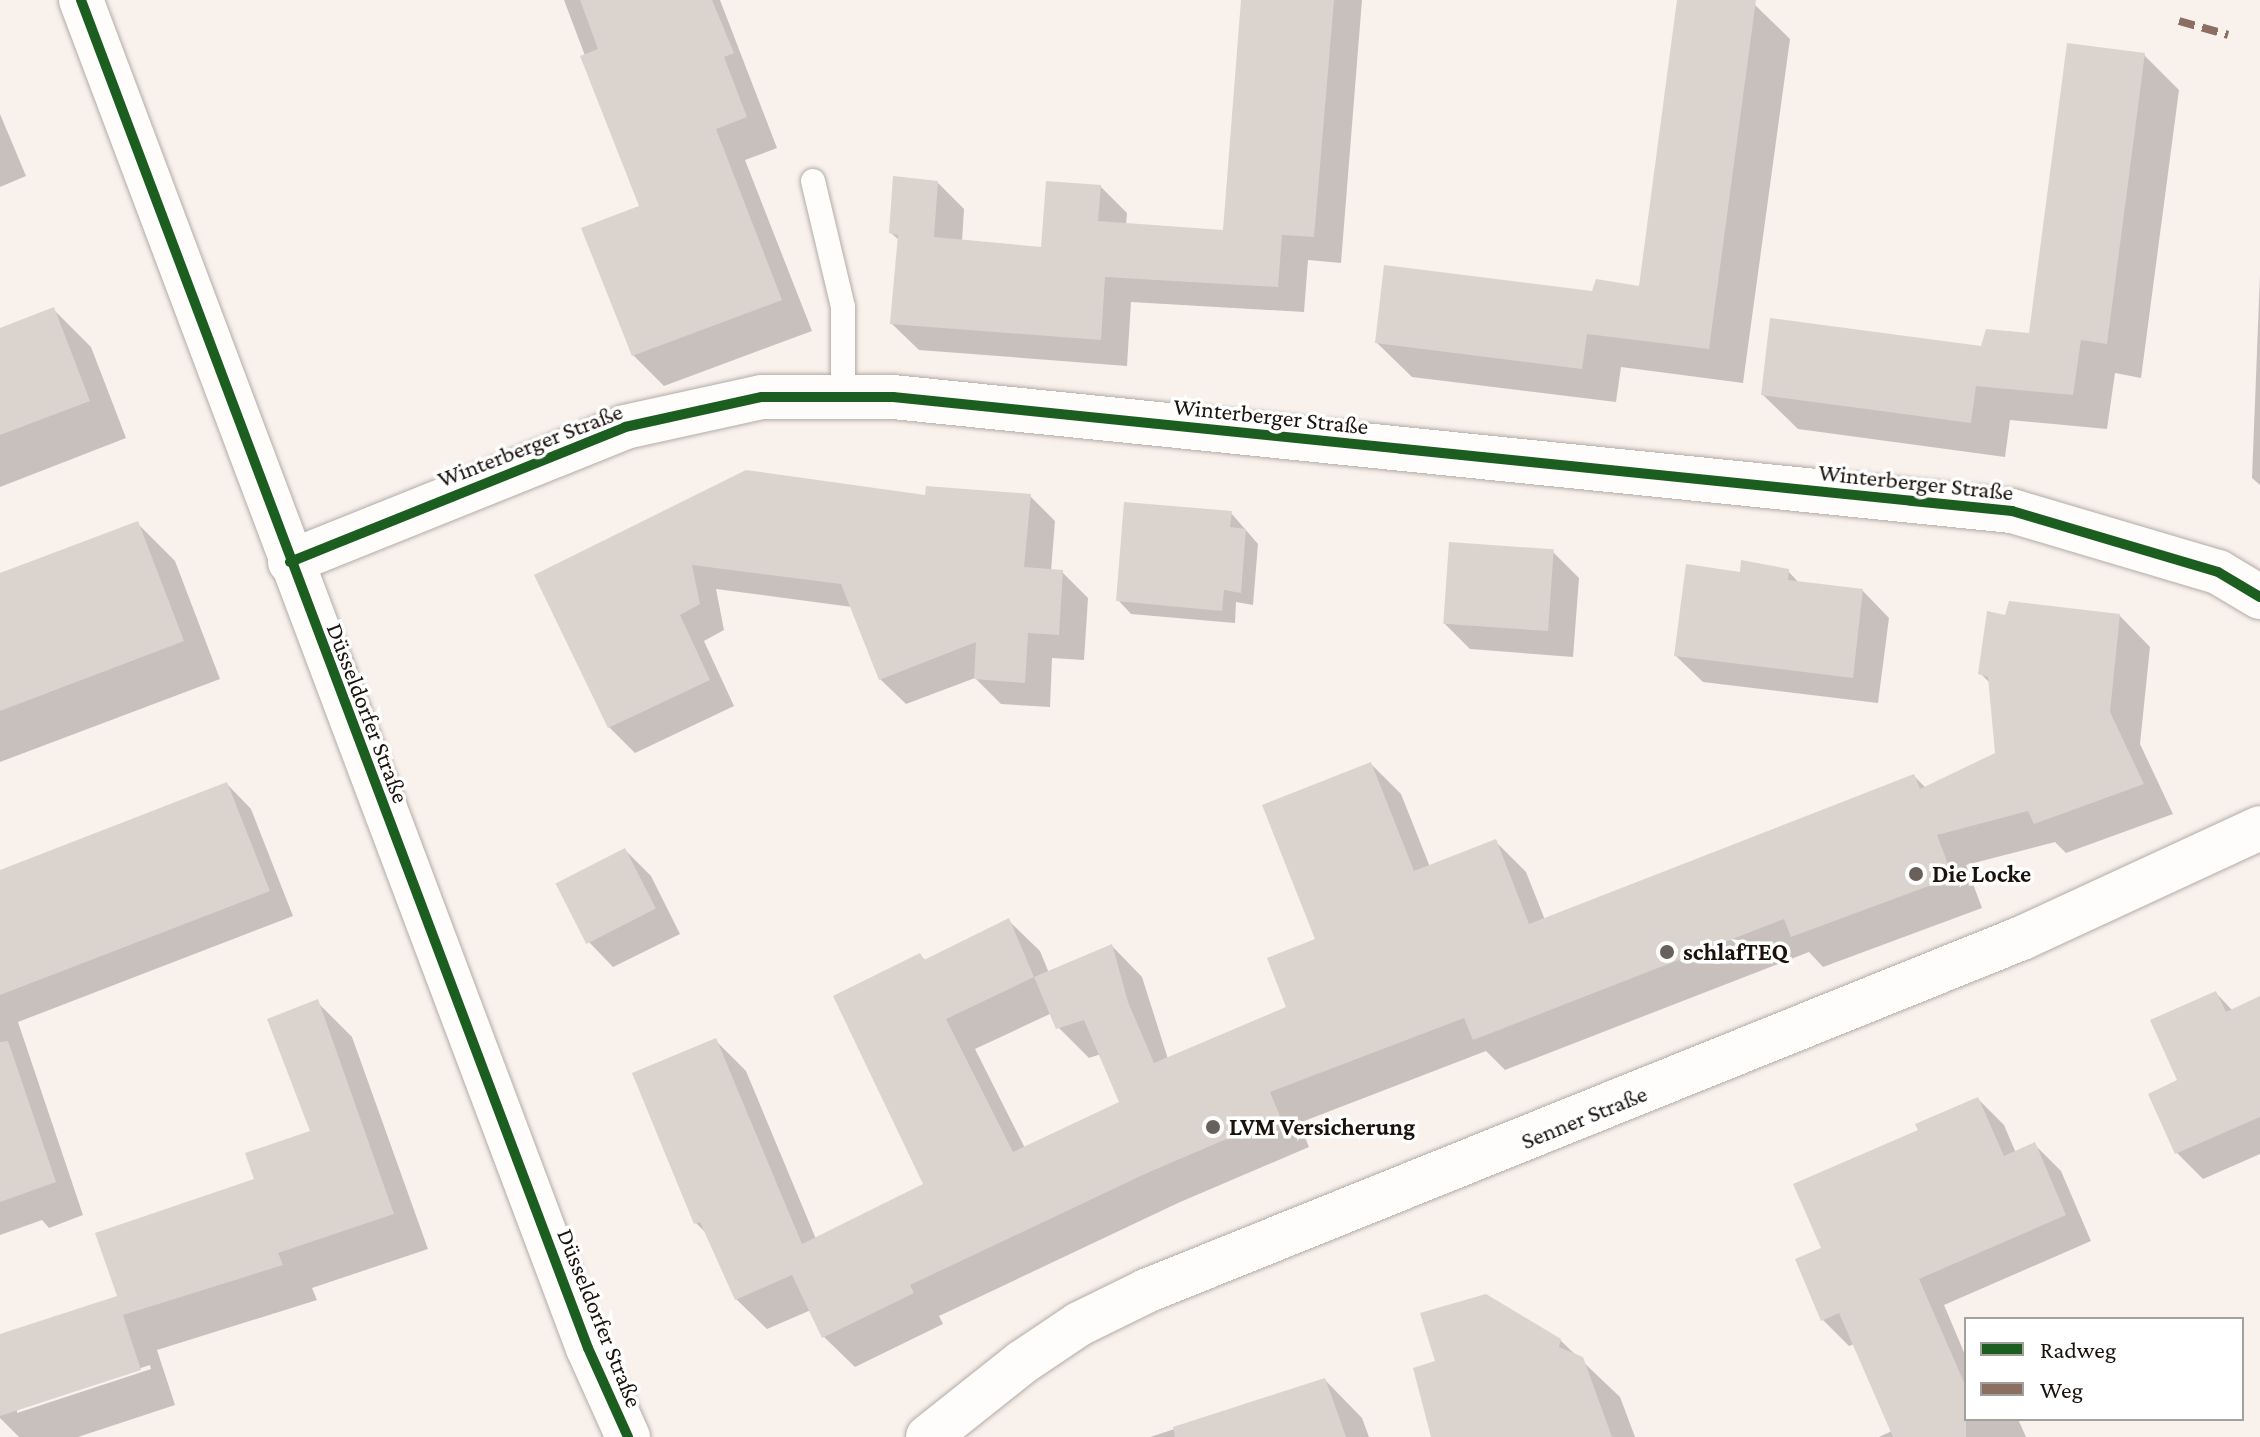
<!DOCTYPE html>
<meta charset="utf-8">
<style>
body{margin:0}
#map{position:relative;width:2260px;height:1437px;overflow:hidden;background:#f9f1ec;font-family:"Crimson Pro",serif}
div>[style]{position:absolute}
.shadow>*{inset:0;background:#0003}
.building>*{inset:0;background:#dbd3ce;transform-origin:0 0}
.roads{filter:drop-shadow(0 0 2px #b3aca7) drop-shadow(0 0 2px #b3aca7)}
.service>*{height:24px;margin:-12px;padding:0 12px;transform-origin:12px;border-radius:12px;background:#fefdfc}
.minor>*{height:44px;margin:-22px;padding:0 22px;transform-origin:22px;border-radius:22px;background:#fefdfc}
.tertiary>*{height:44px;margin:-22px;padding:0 22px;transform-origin:22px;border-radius:22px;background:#fefdfc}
.quiet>*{height:8px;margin-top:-4px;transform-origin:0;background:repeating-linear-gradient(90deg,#8d6e63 0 16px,transparent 0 24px)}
.cycleway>*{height:10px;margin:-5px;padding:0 5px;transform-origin:5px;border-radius:5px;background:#1b5e20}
.dots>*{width:22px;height:22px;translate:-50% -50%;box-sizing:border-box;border:4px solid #fff;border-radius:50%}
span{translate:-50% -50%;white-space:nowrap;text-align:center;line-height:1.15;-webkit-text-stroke:7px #fff;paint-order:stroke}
.street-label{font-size:24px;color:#1a130d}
.poi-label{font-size:24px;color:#1a130d;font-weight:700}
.left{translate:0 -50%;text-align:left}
.legend{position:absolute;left:1964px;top:1317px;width:280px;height:104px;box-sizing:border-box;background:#fff;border:2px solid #a3a19e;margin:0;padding:10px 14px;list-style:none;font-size:24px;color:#1a130d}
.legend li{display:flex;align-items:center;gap:16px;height:40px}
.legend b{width:40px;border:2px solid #a3a19e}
</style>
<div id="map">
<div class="shadow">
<div style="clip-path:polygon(564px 0,720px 0,777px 148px,745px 160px,812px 331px,664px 386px,633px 355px,642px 207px)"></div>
<div style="clip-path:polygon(1243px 0,1362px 0,1341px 263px,1308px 260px,1304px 312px,1131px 302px,1127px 366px,919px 350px,892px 324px,900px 241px,891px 233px,937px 182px,964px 209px,962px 242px,1043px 250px,1100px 186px,1127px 213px,1126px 225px,1225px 232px)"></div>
<div style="clip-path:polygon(1679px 0,1755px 5px,1790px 39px,1743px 383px,1621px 367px,1616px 402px,1412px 377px,1377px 343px,1593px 293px,1640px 288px)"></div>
<div style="clip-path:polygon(2144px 55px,2179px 90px,2141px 378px,2115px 373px,2107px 429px,2010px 420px,2005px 457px,1798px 429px,1763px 395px,2031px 335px)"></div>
<div style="clip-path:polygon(0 114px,26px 176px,0 187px)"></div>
<div style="clip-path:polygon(2260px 275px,2260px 485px,2252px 478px)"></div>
<div style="clip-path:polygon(53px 309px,91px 347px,126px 438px,0 487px,0 330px)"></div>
<div style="clip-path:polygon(1030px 496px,1055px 521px,1051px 571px,1062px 572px,1088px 598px,1084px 660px,1052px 658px,1050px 707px,1001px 704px,975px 678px,906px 704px,880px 679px,852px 607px,716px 589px,724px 630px,704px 641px,734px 706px,635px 753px,609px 727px,537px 576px,927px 497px)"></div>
<div style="clip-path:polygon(1231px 513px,1258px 544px,1253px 605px,1236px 602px,1235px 623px,1131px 614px,1118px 600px)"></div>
<div style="clip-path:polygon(138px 524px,175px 561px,220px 679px,0 762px,0 575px)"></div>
<div style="clip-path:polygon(1553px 552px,1579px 578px,1573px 657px,1470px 649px,1444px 623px)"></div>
<div style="clip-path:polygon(1788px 571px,1800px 584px,1863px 591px,1889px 618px,1878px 703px,1703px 682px,1676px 656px,1741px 574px)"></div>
<div style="clip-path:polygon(evenodd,2120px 616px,2150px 647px,2140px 744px,2173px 814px,2066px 853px,2055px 842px,1966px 865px,1982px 908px,1823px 967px,1809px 952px,1505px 1070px,1486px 1051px,1299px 1123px,1309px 1147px,1178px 1203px,939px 1316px,943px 1324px,855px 1367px,824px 1337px,811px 1310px,767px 1329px,736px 1299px,707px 1234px,696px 1223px,716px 1041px,746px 1071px,816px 1239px,926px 1185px,920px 955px,926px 961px,1009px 921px,1040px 951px,1049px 973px,1112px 946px,1142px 977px,1168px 1059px,1289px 1008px,1318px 941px,1371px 764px,1401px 794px,1430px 867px,1495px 841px,1526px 872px,1545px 920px,1914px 776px,1926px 788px,1997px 754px,1991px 684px,1980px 673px,2006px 618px,2120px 616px,1052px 1013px,1058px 1027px,1089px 1058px,1101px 1054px,1121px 1103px,1025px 1148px,975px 1049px,1052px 1013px)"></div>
<div style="clip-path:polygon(227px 784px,251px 809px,293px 916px,18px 1022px,83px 1215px,49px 1228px,42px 1220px,0 1235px,0 872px)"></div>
<div style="clip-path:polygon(625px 850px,651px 876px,680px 934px,613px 967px,587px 940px)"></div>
<div style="clip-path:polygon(2216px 993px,2233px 1011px,2260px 999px,2260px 1154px,2203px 1179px,2177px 1153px,2179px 1081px)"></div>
<div style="clip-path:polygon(evenodd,317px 1002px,352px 1037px,428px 1249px,312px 1288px,317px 1300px,157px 1350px,175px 1405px,78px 1437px,19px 1437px,0 1418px,0 1337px,119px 1297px,313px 1132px,317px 1002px,150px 1365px,151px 1369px,17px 1413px,17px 1409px,150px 1365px)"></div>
<div style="clip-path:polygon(1978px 1099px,2004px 1125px,2016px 1153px,2035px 1145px,2061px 1171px,2091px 1241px,1944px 1305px,1966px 1357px,1966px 1419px,2018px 1419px,2026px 1437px,1879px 1437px,1892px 1431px,1854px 1344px,1849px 1346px,1823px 1320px,1824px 1249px,1920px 1131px)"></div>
<div style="clip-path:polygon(1560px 1340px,1620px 1397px,1635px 1437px,1435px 1437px)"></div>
<div style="clip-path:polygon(1325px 1380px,1362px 1418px,1369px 1437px,1150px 1437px)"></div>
</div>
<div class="building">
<div style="clip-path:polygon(580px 0,712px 0,734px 53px,724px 57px,747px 117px,716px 129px,782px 300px,632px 356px,581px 228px,639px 206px,580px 56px,598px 49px)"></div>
<div style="clip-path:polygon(1241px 0,1334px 0,1314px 237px,1282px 235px,1278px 287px,1105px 277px,1101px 340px,890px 324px,898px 235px,889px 233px,893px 176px,938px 181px,934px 237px,1041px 247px,1046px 181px,1101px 185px,1098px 221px,1223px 230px)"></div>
<div style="clip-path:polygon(1677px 0,1756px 0,1709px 349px,1587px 334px,1582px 369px,1375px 343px,1384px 265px,1592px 291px,1596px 279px,1639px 286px)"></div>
<div style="clip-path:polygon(2067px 43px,2145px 53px,2107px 344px,2081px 340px,2073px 395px,1976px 386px,1971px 423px,1761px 395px,1770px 318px,1981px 346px,1986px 329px,2029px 333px)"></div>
<div style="clip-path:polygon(54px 307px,90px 401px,0 435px,0 328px)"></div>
<div style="clip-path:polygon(746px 470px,925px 495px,926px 486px,1031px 494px,1024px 567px,1063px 570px,1059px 635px,1028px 633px,1025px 683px,974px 679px,976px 642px,879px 680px,841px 584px,692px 565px,700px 604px,680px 615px,710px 680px,608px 728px,534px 575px)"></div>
<div style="clip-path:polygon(1124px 502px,1232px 511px,1230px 527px,1246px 529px,1241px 593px,1224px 590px,1222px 611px,1116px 601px)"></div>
<div style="clip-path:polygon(138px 521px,184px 641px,0 711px,0 573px)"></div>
<div style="left:1449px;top:542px;width:105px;height:82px;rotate:4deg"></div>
<div style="clip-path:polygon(1741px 560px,1789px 569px,1788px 580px,1863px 589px,1853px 678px,1674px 656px,1686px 564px,1740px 572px)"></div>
<div style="clip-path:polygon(evenodd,2009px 601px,2120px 614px,2110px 712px,2144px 784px,2034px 824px,2028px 811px,1937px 835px,1953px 877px,1791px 937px,1784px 919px,1473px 1040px,1464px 1018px,1270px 1092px,1280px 1116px,1147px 1173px,910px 1285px,914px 1293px,822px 1338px,792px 1275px,735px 1300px,700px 1222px,694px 1224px,632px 1073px,716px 1038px,802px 1244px,923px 1184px,833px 996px,920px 953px,924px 960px,1009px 918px,1034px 977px,1112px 944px,1128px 1002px,1154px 1063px,1286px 1007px,1267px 958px,1315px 939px,1262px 805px,1371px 762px,1414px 871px,1496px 839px,1529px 924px,1914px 774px,1920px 789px,1995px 753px,1988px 677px,1978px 674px,1987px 611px,2005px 615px,2009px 601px,1034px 977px,1056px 1029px,1084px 1020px,1119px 1102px,1013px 1152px,946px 1019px,1034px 977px)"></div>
<div style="clip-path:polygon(227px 782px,270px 891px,0 995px,0 870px)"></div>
<div style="left:625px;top:848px;width:68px;height:78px;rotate:63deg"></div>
<div style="clip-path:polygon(2216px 991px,2226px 1012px,2260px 996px,2260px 1117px,2175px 1154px,2148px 1094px,2177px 1080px,2150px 1020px)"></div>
<div style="clip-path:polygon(318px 999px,394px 1214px,278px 1253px,283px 1265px,123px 1315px,141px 1370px,0 1416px,0 1334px,117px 1296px,95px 1233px,254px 1179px,245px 1153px,310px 1131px,267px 1019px)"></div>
<div style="clip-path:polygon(8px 1041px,56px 1182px,0 1202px,0 1042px)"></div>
<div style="clip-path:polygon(1978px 1097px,2004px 1156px,2035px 1142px,2066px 1215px,1919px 1279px,1966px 1387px,1966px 1437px,1893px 1437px,1839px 1313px,1821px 1321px,1795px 1259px,1821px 1248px,1793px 1184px,1918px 1130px,1915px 1124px)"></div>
<div style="clip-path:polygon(1486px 1294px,1561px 1339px,1559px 1347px,1583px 1357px,1612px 1437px,1431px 1437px,1413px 1368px,1435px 1361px,1420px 1313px)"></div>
<div style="clip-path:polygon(1325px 1378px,1346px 1437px,1175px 1437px,1173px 1427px)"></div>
</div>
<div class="roads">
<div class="service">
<div style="left:813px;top:181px;width:130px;rotate:76.6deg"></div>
<div style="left:843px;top:307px;width:90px;rotate:90deg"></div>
</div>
<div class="minor">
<div style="left:81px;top:0;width:1440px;rotate:69.39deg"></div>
<div style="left:588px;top:1348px;width:98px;rotate:65.8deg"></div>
<div style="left:290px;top:562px;width:361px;rotate:-21.9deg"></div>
<div style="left:625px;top:427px;width:140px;rotate:-12.4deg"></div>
<div style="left:762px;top:397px;width:131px"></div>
<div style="left:893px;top:397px;width:1125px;rotate:5.82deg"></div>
<div style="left:2012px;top:511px;width:215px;rotate:16.5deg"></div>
<div style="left:2218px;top:572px;width:49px;rotate:30.8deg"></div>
</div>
<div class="tertiary">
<div style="left:928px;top:1437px;width:119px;rotate:-38.5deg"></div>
<div style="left:1021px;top:1363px;width:70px;rotate:-33.9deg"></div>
<div style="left:1079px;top:1324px;width:75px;rotate:-26.2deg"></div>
<div style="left:1146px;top:1291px;width:944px;rotate:-21.95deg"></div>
<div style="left:2022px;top:938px;width:262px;rotate:-24.8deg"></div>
</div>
</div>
<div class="quiet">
<div style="left:2179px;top:21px;width:51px;rotate:15.9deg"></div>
</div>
<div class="cycleway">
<div style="left:81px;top:0;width:1440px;rotate:69.39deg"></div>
<div style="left:588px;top:1348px;width:98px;rotate:65.8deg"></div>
<div style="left:290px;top:562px;width:361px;rotate:-21.9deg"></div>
<div style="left:625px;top:427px;width:140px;rotate:-12.4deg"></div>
<div style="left:762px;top:397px;width:131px"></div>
<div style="left:893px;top:397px;width:1125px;rotate:5.82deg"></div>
<div style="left:2012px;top:511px;width:215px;rotate:16.5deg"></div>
<div style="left:2218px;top:572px;width:49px;rotate:30.8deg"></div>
</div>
<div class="dots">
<div style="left:1916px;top:874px;background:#68615b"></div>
<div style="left:1667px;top:952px;background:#68615b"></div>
<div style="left:1213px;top:1127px;background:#68615b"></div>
</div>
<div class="street-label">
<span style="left:1271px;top:416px;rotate:6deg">Winterberger Straße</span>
<span style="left:530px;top:445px;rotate:-21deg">Winterberger Straße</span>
<span style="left:1916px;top:482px;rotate:6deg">Winterberger Straße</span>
<span style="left:368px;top:713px;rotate:69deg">Düsseldorfer Straße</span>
<span style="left:1584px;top:1117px;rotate:-22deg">Senner Straße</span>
<span style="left:600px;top:1318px;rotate:68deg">Düsseldorfer Straße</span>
</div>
<div class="poi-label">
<span class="left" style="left:1932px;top:874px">Die Locke</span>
<span class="left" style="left:1683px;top:952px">schlafTEQ</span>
<span class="left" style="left:1229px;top:1127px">LVM Versicherung</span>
</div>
<ul class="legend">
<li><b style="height:10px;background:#1b5e20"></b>Radweg</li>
<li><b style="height:10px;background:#8d6e63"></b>Weg</li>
</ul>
</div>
